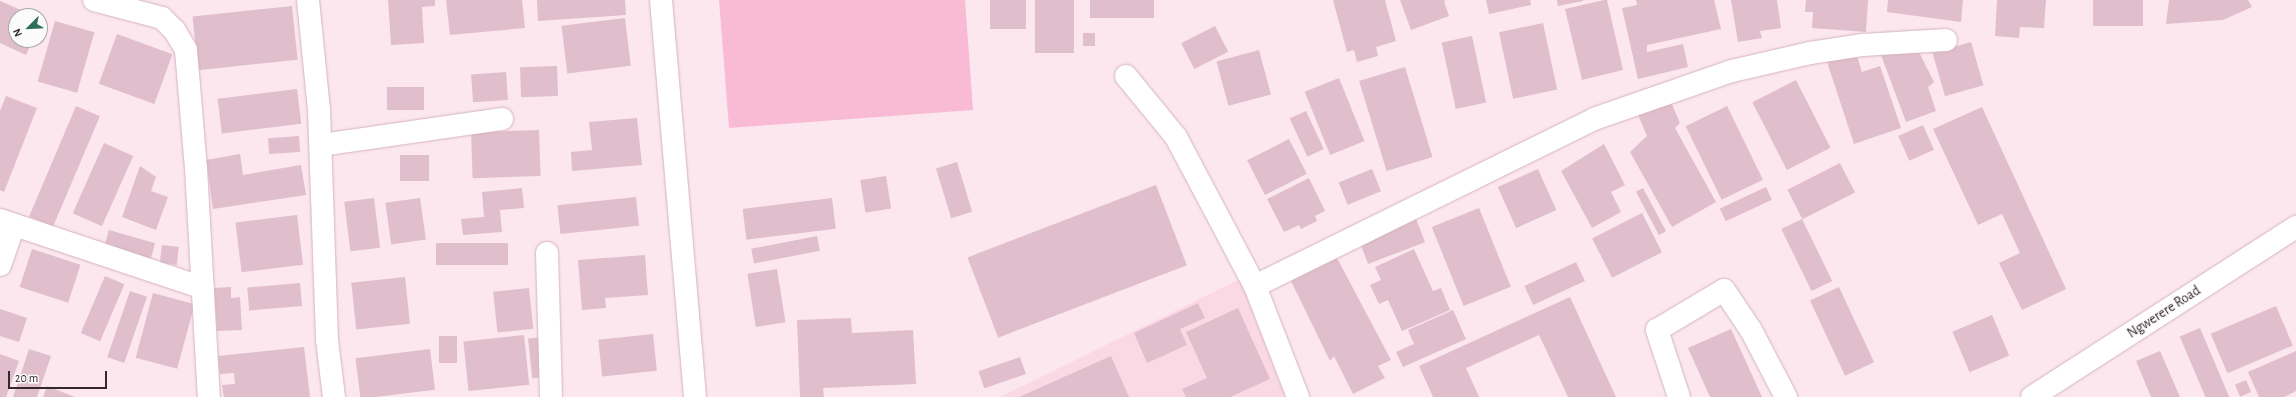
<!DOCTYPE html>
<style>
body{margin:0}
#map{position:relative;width:2296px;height:397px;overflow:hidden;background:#fce7ef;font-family:"Alegreya Sans",sans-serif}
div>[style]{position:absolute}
.built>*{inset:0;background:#fad8e4}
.green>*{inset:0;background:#f8bbd3}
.building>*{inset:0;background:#e0becb;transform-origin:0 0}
.roads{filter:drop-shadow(0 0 1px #d4b2bf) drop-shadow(0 0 1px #d4b2bf)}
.minor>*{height:22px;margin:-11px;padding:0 11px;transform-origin:11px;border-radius:11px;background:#fff}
span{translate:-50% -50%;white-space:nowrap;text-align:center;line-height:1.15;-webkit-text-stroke:3.5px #fbfbfb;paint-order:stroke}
.street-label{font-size:14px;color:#35282d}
.north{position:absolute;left:8px;top:8px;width:40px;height:40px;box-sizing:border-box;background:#fbfbfb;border:1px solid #aca7a9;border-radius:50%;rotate:246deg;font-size:11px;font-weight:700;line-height:16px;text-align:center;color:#35282d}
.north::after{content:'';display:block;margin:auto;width:14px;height:18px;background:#2d6e5d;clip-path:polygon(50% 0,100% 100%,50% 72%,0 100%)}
.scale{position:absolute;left:8px;top:371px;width:99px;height:18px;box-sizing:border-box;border:2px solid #35282d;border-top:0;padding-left:5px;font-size:12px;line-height:14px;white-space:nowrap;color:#35282d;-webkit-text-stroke:3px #fbfbfb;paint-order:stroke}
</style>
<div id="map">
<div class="built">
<div style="clip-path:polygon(1240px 279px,1285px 397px,1000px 397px)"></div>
</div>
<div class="green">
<div style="clip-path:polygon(719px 0,965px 0,973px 110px,729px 128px)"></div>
</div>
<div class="building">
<div style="clip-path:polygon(388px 0,435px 0,435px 6px,422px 7px,424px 43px,391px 45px)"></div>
<div style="clip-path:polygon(446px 0,522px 0,525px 28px,450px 35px)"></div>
<div style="clip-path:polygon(537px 0,625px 0,626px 15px,538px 21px)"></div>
<div style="left:990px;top:0;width:36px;height:29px"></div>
<div style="left:1035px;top:0;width:39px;height:53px"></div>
<div style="left:1090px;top:0;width:64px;height:18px"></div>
<div style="clip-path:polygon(1333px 0,1385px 0,1396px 41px,1376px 47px,1378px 56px,1357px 62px,1354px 50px,1347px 52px)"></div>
<div style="clip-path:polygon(1400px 0,1446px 0,1444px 1px,1449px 16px,1411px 30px)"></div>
<div style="clip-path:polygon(1486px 0,1530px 0,1531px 5px,1489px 14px)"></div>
<div style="clip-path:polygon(1557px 0,1583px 0,1583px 1px,1558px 6px)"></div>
<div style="clip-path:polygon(1604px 0,1607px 0,1623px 70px,1582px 80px,1565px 9px)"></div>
<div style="clip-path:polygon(1636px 0,1714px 0,1721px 29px,1647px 45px,1647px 52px,1683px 44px,1688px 67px,1638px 79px,1622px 8px,1637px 5px)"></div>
<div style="clip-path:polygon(1731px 0,1777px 0,1781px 28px,1760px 31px,1762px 38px,1738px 42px)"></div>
<div style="clip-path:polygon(1806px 0,1868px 0,1866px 32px,1812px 28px,1813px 12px,1805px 12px)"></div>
<div style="clip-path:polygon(1888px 0,1963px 0,1961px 22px,1887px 12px)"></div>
<div style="clip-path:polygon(1997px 0,2046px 0,2044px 28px,2020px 27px,2019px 38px,1995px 36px)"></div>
<div style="left:2093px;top:0;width:50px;height:26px"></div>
<div style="clip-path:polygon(2169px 0,2248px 0,2252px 7px,2223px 20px,2166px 24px)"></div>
<div style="clip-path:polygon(0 1px,35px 16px,16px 16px,16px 40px,33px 40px,26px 55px,0 43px)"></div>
<div style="left:292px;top:6px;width:54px;height:100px;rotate:84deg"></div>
<div style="left:625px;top:18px;width:48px;height:64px;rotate:83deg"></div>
<div style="left:55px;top:21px;width:41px;height:63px;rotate:16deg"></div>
<div style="left:1543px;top:23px;width:68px;height:45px;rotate:78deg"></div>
<div style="left:1215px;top:26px;width:29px;height:38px;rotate:63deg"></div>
<div style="left:1083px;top:33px;width:12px;height:13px"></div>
<div style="left:117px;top:34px;width:59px;height:53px;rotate:20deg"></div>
<div style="left:1472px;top:36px;width:68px;height:31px;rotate:78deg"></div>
<div style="left:1971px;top:42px;width:45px;height:40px;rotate:74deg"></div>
<div style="clip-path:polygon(1907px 46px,1916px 46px,1934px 82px,1928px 87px,1936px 111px,1906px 122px,1881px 55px)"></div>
<div style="left:1259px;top:50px;width:46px;height:44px;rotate:75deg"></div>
<div style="clip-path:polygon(1856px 53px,1862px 72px,1880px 66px,1901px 128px,1854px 144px,1827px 62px)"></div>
<div style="left:557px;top:66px;width:30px;height:37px;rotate:88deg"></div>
<div style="left:1405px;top:67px;width:94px;height:48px;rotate:73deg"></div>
<div style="left:506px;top:72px;width:28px;height:35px;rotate:86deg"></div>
<div style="left:1339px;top:78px;width:68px;height:37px;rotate:68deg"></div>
<div style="left:1796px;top:80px;width:76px;height:49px;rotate:63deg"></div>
<div style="left:424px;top:87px;width:23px;height:37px;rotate:90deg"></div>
<div style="left:297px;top:89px;width:35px;height:80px;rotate:83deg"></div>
<div style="clip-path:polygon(6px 96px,37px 108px,4px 192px,0 190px,0 111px)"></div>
<div style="clip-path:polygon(1670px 100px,1680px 123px,1675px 128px,1716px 202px,1672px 227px,1630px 152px,1647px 136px,1638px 115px)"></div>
<div style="left:76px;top:106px;width:26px;height:120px;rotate:23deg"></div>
<div style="left:1727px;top:106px;width:82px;height:46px;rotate:64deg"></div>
<div style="clip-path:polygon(1982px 107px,2066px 289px,2022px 310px,1999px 263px,2020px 253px,2002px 214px,1978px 225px,1933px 129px)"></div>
<div style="left:1306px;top:111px;width:42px;height:18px;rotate:65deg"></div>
<div style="clip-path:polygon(637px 118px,642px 165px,572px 171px,571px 152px,592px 150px,589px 122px)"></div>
<div style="left:1923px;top:125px;width:27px;height:27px;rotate:66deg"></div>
<div style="left:539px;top:130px;width:46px;height:68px;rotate:88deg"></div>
<div style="left:299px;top:136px;width:16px;height:31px;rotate:86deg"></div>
<div style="left:1289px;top:139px;width:39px;height:47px;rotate:63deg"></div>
<div style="left:104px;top:143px;width:32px;height:77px;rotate:24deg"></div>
<div style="clip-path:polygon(1604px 144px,1625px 185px,1611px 192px,1621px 212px,1592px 228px,1561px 171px)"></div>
<div style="clip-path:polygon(240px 154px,243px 175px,301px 165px,306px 195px,213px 209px,206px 160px)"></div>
<div style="left:400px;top:155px;width:29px;height:26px"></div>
<div style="left:957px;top:162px;width:52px;height:22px;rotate:73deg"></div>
<div style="left:1840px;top:163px;width:33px;height:59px;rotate:63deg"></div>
<div style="clip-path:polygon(140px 166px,156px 177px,151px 191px,168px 197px,156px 230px,122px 217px)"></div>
<div style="left:1372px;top:169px;width:24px;height:36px;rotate:68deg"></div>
<div style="left:1538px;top:169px;width:45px;height:44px;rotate:66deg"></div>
<div style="left:886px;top:176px;width:33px;height:26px;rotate:81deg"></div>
<div style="clip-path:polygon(1309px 178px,1325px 211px,1315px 216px,1317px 221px,1301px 229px,1299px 225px,1284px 232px,1267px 199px)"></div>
<div style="left:1156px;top:185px;width:86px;height:202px;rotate:69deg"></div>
<div style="left:1766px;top:187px;width:14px;height:51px;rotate:65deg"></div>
<div style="clip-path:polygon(522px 188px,524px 208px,500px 210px,502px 232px,463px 235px,461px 219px,484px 217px,482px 192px)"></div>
<div style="left:1643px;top:188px;width:49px;height:8px;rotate:62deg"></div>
<div style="left:636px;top:197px;width:29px;height:79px;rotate:84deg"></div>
<div style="left:374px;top:198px;width:50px;height:30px;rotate:83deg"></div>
<div style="left:420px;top:198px;width:42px;height:35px;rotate:82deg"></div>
<div style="left:832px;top:198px;width:31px;height:90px;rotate:83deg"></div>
<div style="left:1479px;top:208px;width:85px;height:51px;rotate:68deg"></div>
<div style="left:1642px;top:213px;width:44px;height:56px;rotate:63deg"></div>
<div style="left:297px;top:215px;width:50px;height:62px;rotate:83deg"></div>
<div style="left:1415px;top:216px;width:28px;height:61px;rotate:69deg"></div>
<div style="left:1802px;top:219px;width:69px;height:23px;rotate:64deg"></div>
<div style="left:109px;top:230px;width:48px;height:19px;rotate:16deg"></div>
<div style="left:817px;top:236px;width:15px;height:67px;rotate:79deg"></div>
<div style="left:508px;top:243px;width:22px;height:72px;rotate:90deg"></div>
<div style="left:162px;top:245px;width:17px;height:18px;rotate:7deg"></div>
<div style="left:32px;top:249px;width:51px;height:40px;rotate:18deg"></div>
<div style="clip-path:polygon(1414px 249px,1433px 291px,1441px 288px,1450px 310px,1402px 331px,1388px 300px,1379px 304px,1370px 285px,1381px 280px,1375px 267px)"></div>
<div style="clip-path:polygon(645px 255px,648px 295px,605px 298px,606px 308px,582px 310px,578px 260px)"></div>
<div style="clip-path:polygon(1337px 258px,1391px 360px,1378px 366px,1385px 378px,1353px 394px,1334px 356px,1330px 361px,1291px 281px)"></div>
<div style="left:1576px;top:262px;width:21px;height:57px;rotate:65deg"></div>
<div style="left:777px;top:269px;width:54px;height:30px;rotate:81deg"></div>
<div style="left:105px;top:276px;width:21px;height:62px;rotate:23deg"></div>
<div style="left:405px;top:277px;width:47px;height:54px;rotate:84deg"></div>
<div style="left:300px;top:283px;width:23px;height:53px;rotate:85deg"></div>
<div style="clip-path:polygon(231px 287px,231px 298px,240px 297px,242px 330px,217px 331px,214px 288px)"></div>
<div style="left:1839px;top:287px;width:83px;height:32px;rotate:65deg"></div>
<div style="left:529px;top:288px;width:41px;height:36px;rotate:84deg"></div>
<div style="left:130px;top:291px;width:18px;height:70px;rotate:19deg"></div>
<div style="left:153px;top:293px;width:43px;height:67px;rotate:15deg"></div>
<div style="clip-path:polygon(1570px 297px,1616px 397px,1568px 397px,1539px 335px,1466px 368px,1479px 397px,1433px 397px,1419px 366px)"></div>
<div style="clip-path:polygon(1198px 303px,1205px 318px,1180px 329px,1187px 345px,1147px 363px,1134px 333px)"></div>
<div style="left:2276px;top:306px;width:43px;height:71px;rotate:67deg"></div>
<div style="clip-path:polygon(1238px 308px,1270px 379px,1230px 397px,1186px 397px,1182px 389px,1207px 378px,1186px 332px)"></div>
<div style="clip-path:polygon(0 309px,27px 318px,19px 342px,0 336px)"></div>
<div style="clip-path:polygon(1453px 310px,1466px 339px,1403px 367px,1396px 352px,1414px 344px,1408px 330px)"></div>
<div style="left:1992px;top:315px;width:44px;height:43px;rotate:67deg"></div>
<div style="clip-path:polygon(851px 318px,852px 333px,913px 330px,916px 384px,823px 388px,824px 397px,800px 397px,797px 320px)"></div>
<div style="left:2200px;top:328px;width:75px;height:22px;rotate:67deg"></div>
<div style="clip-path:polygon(1731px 329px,1762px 397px,1710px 397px,1688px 348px)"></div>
<div style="left:653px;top:334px;width:37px;height:55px;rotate:84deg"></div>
<div style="left:524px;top:335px;width:50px;height:61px;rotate:84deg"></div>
<div style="left:439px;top:336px;width:18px;height:27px"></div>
<div style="left:543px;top:337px;width:40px;height:15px;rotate:84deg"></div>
<div style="clip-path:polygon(304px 347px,310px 397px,224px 397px,222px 385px,235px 384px,234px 373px,220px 374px,218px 356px)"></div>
<div style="clip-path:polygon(29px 349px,51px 356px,37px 397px,13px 397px)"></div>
<div style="left:430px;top:349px;width:41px;height:75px;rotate:83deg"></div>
<div style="clip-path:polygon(2160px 351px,2180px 397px,2151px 397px,2136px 361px)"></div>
<div style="clip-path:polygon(2296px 351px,2296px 391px,2284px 397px,2259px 397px,2248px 372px)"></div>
<div style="clip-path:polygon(0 354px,19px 361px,6px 397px,0 397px)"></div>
<div style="clip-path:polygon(1111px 356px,1129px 397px,1019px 397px)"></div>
<div style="left:1020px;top:357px;width:18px;height:44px;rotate:71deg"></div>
<div style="left:2246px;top:380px;width:13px;height:12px;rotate:67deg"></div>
<div style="clip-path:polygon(47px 386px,75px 397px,43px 397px)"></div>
</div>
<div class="roads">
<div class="minor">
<div style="left:94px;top:0;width:70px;rotate:14.8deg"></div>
<div style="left:162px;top:18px;width:18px;rotate:45deg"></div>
<div style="left:175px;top:31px;width:22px;rotate:60deg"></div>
<div style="left:186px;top:50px;width:118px;rotate:85.2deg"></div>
<div style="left:196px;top:168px;width:229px;rotate:86.8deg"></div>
<div style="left:308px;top:0;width:111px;rotate:84.3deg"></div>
<div style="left:319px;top:110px;width:230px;rotate:88deg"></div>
<div style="left:327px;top:340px;width:57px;rotate:83deg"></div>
<div style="left:661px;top:0;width:398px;rotate:85.1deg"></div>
<div style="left:1126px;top:76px;width:79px;rotate:50.7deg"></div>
<div style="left:1176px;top:137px;width:169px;rotate:62.1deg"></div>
<div style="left:1255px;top:286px;width:119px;rotate:68.8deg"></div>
<div style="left:321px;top:145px;width:183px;rotate:-8.2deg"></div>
<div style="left:0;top:220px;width:214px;rotate:18.5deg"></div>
<div style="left:547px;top:253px;width:144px;rotate:88.4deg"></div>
<div style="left:0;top:265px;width:42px;rotate:-70.7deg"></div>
<div style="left:1255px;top:286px;width:378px;rotate:-26.2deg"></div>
<div style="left:1594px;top:119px;width:146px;rotate:-19.2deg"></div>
<div style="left:1732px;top:71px;width:80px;rotate:-13deg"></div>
<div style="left:1810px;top:53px;width:54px;rotate:-8.6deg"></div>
<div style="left:1863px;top:45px;width:83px;rotate:-3.4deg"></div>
<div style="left:1679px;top:397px;width:71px;rotate:-108.2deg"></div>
<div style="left:1657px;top:330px;width:78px;rotate:-30.8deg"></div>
<div style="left:1724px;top:290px;width:48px;rotate:56deg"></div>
<div style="left:1751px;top:330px;width:76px;rotate:62.4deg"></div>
<div style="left:2032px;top:397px;width:314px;rotate:-32.8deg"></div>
</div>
</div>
<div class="street-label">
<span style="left:2164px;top:312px;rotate:-33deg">Ngwerere Road</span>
</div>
<div class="north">N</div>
<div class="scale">20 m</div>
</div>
